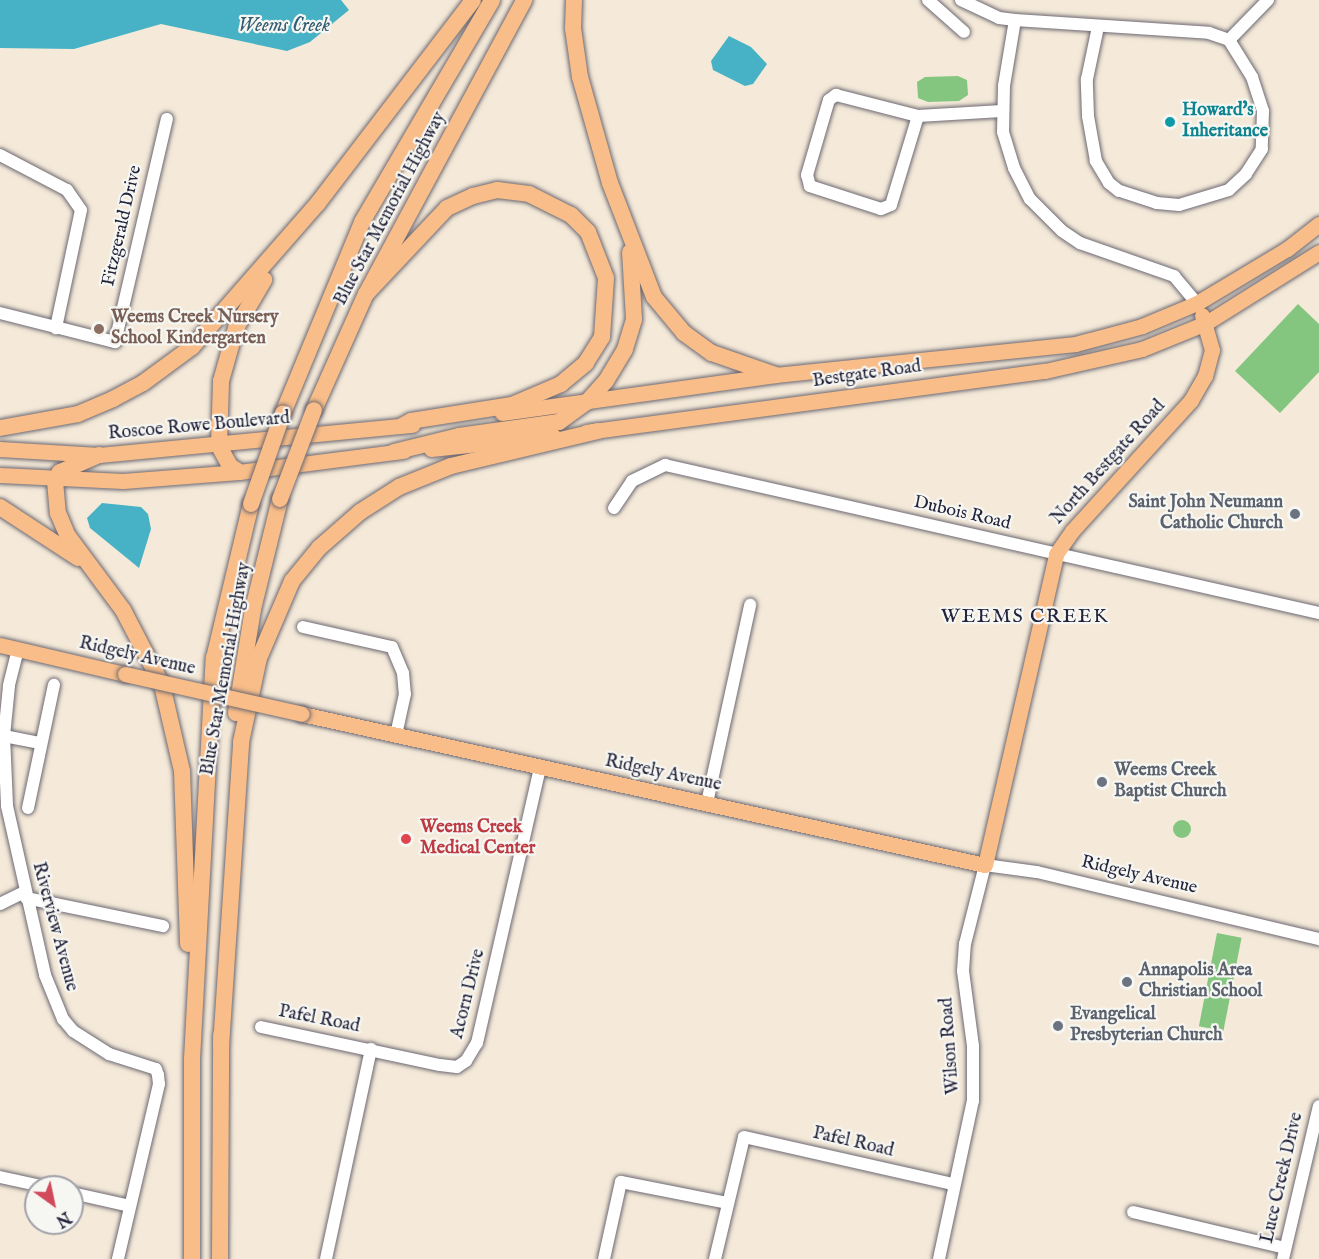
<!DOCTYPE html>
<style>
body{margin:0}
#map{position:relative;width:1319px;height:1259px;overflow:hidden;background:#f5ead9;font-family:"IM FELL English",serif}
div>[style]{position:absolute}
.green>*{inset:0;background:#84c67f;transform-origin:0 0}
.round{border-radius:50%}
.water>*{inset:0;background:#47b2c5}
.roads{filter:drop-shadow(0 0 2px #6c6872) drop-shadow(0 0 2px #6c6872)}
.minor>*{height:12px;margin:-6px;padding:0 6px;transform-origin:6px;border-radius:6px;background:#fff}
.major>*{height:15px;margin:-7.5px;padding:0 7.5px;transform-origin:7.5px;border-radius:7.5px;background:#f8bd88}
.highway>*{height:16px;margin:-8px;padding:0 8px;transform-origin:8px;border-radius:8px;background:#f8bd88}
.bridges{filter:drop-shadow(0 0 2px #6c6872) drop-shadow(0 0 2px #6c6872)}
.major-bridge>*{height:15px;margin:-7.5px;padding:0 7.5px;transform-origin:7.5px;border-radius:7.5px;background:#f8bd88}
.highway-bridge>*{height:16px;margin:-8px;padding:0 8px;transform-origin:8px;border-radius:8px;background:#f8bd88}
.dots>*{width:16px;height:16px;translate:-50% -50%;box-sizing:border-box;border:3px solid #f6f6f2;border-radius:50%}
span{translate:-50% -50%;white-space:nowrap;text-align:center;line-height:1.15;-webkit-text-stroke:4.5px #f6f6f2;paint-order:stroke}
.culture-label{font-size:18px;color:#0d838f;font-weight:700}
.left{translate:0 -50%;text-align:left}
.street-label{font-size:18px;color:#22223b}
.education-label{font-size:18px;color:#785e54;font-weight:700}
.worship-label{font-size:18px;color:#5b616d;font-weight:700}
.right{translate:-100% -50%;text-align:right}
.health-label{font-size:18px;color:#be3a42;font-weight:700}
.water-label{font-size:20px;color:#315c72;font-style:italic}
.neighbourhood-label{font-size:20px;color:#22223b;letter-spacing:1.5px}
.north{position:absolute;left:24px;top:1175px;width:60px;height:60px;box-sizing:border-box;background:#f6f6f2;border:2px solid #a1a1a9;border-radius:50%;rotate:147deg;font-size:16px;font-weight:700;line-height:24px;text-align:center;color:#22223b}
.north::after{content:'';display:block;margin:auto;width:21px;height:27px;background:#d1495b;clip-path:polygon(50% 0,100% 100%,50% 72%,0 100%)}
</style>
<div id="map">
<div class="green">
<div style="clip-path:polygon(958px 76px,967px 80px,968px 95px,959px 101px,928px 102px,918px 98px,917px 82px,925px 77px)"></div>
<div style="clip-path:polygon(1298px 304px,1319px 324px,1319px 372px,1280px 413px,1235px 371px)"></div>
<div class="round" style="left:1173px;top:820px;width:18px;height:18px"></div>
<div style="left:1217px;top:933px;width:25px;height:95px;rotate:11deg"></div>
</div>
<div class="water">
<div style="clip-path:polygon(0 0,341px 0,349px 10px,310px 42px,287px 51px,161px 24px,74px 49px,0 48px)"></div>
<div style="clip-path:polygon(729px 36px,751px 47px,767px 64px,753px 84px,745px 86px,713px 70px,711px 61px)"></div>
<div style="clip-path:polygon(102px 503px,141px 507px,148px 514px,151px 529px,139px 568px,90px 528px,87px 518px)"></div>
</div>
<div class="roads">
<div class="minor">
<div style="left:928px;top:0;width:48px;rotate:41.6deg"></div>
<div style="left:961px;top:0;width:42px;rotate:25.3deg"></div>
<div style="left:999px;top:18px;width:16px;rotate:7deg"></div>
<div style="left:1015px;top:20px;width:194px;rotate:3.8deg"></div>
<div style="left:1209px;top:33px;width:21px;rotate:19deg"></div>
<div style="left:1229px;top:40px;width:44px;rotate:58.1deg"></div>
<div style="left:1252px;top:77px;width:36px;rotate:72deg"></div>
<div style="left:1263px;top:111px;width:38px;rotate:92deg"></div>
<div style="left:1262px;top:149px;width:30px;rotate:123deg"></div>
<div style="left:1246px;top:174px;width:23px;rotate:137deg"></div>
<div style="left:1229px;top:190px;width:52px;rotate:163.3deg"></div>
<div style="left:1179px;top:205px;width:22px;rotate:-175deg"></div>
<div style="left:1157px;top:203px;width:40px;rotate:-162deg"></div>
<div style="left:1119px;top:191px;width:13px;rotate:-141deg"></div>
<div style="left:1109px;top:183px;width:26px;rotate:-121deg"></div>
<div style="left:1096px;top:161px;width:46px;rotate:-100.1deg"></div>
<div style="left:1088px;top:116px;width:37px;rotate:-92deg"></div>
<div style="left:1087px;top:79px;width:53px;rotate:-78.1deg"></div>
<div style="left:1015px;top:20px;width:67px;rotate:99.5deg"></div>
<div style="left:1004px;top:86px;width:46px;rotate:91.2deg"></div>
<div style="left:1003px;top:132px;width:38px;rotate:73deg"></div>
<div style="left:1014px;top:168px;width:35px;rotate:63deg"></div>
<div style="left:1030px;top:199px;width:45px;rotate:45deg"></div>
<div style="left:1062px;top:231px;width:22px;rotate:34deg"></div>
<div style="left:1080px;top:243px;width:100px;rotate:19.3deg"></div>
<div style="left:1174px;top:276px;width:35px;rotate:50deg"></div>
<div style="left:1229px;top:40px;width:56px;rotate:-45.7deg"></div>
<div style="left:918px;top:116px;width:93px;rotate:106.9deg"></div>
<div style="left:891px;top:205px;width:11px;rotate:158deg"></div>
<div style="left:881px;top:209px;width:75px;rotate:-162.1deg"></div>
<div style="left:810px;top:186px;width:11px;rotate:-105deg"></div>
<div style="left:807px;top:175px;width:78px;rotate:-73.7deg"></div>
<div style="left:829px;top:100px;width:9px;rotate:-36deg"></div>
<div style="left:836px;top:95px;width:85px;rotate:14.4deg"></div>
<div style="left:918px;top:116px;width:84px;rotate:-3.4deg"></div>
<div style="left:0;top:155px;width:76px;rotate:27.6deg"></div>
<div style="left:67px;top:190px;width:24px;rotate:55deg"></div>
<div style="left:81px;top:210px;width:121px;rotate:102deg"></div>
<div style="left:0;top:313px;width:119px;rotate:14.2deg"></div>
<div style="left:115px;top:342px;width:229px;rotate:-76.9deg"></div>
<div style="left:614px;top:508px;width:32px;rotate:-56deg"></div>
<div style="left:632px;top:481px;width:37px;rotate:-26deg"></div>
<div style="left:665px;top:465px;width:671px;rotate:12.75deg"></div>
<div style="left:303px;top:627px;width:91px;rotate:12.7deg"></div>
<div style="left:392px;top:647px;width:28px;rotate:67deg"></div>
<div style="left:403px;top:673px;width:21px;rotate:85deg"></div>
<div style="left:405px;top:694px;width:42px;rotate:102.4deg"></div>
<div style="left:18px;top:649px;width:38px;rotate:104deg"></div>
<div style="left:9px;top:686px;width:50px;rotate:95.7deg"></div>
<div style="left:4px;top:736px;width:70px;rotate:87.5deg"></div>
<div style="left:7px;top:806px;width:173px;rotate:77.3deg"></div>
<div style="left:45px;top:975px;width:48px;rotate:67.8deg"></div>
<div style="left:63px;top:1019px;width:16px;rotate:50deg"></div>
<div style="left:73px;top:1031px;width:43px;rotate:32.6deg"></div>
<div style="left:109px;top:1054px;width:49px;rotate:17.7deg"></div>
<div style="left:156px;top:1069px;width:6px;rotate:72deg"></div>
<div style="left:158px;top:1075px;width:9px;rotate:84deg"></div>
<div style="left:159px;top:1084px;width:180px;rotate:103.2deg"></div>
<div style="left:1px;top:740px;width:5px;rotate:-53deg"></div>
<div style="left:4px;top:736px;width:37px;rotate:11deg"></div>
<div style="left:707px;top:803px;width:203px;rotate:-77.7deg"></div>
<div style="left:28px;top:808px;width:126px;rotate:-78.1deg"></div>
<div style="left:26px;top:898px;width:140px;rotate:11.6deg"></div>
<div style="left:0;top:904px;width:28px;rotate:-26deg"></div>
<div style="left:261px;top:1027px;width:183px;rotate:12deg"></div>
<div style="left:440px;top:1065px;width:17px;rotate:7deg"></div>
<div style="left:457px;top:1067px;width:11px;rotate:-34deg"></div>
<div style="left:466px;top:1061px;width:21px;rotate:-59deg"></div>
<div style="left:477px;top:1043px;width:282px;rotate:-77.1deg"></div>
<div style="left:0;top:1177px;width:47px;rotate:12.3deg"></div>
<div style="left:72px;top:1193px;width:59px;rotate:12.6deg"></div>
<div style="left:1133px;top:1212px;width:156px;rotate:13.3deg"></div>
<div style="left:326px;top:1259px;width:215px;rotate:-77.9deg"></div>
<div style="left:604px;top:1259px;width:79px;rotate:-77.6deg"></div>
<div style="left:621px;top:1182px;width:108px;rotate:11.2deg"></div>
<div style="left:715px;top:1259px;width:125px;rotate:-76.6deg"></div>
<div style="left:744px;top:1137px;width:214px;rotate:12.7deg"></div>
<div style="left:939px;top:1259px;width:162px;rotate:-77.9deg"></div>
<div style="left:973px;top:1101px;width:55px;rotate:-90deg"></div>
<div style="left:973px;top:1046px;width:76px;rotate:-97.6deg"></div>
<div style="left:963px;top:971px;width:27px;rotate:-86deg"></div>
<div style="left:965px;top:944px;width:81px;rotate:-75.8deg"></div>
<div style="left:985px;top:865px;width:52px;rotate:7.7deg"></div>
<div style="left:1037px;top:872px;width:290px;rotate:13.4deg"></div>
<div style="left:1283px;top:1259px;width:157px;rotate:-76.8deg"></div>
</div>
<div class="major">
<div style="left:502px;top:413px;width:276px;rotate:-7.9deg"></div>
<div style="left:775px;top:375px;width:302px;rotate:-5.9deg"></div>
<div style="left:1075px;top:344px;width:69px;rotate:-15deg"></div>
<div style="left:1142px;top:326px;width:60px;rotate:-22.7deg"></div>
<div style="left:1197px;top:303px;width:105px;rotate:-31deg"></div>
<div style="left:1287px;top:249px;width:41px;rotate:-38deg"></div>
<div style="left:586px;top:432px;width:463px;rotate:-7.6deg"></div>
<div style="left:1045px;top:371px;width:99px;rotate:-12.8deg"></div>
<div style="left:1142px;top:349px;width:69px;rotate:-22.1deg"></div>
<div style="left:1206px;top:323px;width:133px;rotate:-32.1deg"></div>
<div style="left:0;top:449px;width:99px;rotate:3.5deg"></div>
<div style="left:99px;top:455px;width:315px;rotate:-5.5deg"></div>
<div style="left:431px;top:449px;width:123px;rotate:-6.1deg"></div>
<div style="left:0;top:475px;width:123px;rotate:2.8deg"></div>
<div style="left:123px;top:481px;width:116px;rotate:-4.4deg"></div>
<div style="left:239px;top:472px;width:166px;rotate:-7.3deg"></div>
<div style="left:0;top:645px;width:128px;rotate:13.1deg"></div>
<div style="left:302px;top:714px;width:699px;rotate:12.47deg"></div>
<div style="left:985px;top:865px;width:319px;rotate:-77.1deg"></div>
<div style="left:1056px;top:554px;width:28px;rotate:-55deg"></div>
<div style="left:1072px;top:531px;width:177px;rotate:-47.7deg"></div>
<div style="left:1191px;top:400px;width:28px;rotate:-60deg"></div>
<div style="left:1205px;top:376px;width:27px;rotate:-75deg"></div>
<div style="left:1212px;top:350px;width:36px;rotate:-106deg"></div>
</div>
<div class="highway">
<div style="left:574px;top:0;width:28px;rotate:92deg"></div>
<div style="left:573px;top:28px;width:49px;rotate:81.9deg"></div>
<div style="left:580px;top:77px;width:110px;rotate:74.2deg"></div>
<div style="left:610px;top:183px;width:122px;rotate:68.9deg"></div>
<div style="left:654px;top:297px;width:47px;rotate:50.2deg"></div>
<div style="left:684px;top:333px;width:34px;rotate:36deg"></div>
<div style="left:712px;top:353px;width:67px;rotate:19.2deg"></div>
<div style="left:366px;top:294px;width:118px;rotate:-46.7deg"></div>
<div style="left:447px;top:208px;width:29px;rotate:-25deg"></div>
<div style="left:473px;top:196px;width:25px;rotate:-14deg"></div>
<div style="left:497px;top:190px;width:32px;rotate:7deg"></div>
<div style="left:529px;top:194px;width:47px;rotate:26.6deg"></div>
<div style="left:571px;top:215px;width:24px;rotate:45deg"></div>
<div style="left:588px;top:232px;width:49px;rotate:68.6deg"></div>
<div style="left:606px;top:278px;width:59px;rotate:93.9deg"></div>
<div style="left:602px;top:337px;width:31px;rotate:122deg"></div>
<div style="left:586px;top:363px;width:33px;rotate:140deg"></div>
<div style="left:561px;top:384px;width:53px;rotate:156.8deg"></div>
<div style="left:512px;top:405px;width:102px;rotate:171deg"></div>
<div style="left:411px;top:421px;width:10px;rotate:151deg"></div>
<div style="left:314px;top:410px;width:127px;rotate:-65.9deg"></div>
<div style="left:366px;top:294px;width:334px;rotate:-61.7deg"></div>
<div style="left:283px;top:413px;width:207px;rotate:-67.5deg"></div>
<div style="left:362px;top:222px;width:257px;rotate:-59.6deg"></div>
<div style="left:0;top:428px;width:79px;rotate:-10.2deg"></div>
<div style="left:78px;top:414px;width:38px;rotate:-23deg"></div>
<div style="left:113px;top:399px;width:34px;rotate:-28deg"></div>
<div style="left:143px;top:383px;width:61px;rotate:-36.3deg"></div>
<div style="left:192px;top:347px;width:191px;rotate:-48.8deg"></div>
<div style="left:318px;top:203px;width:255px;rotate:-52.6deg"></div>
<div style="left:394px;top:452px;width:67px;rotate:-13.8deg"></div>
<div style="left:459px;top:436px;width:101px;rotate:-8deg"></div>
<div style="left:559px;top:422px;width:34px;rotate:-36deg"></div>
<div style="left:587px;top:402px;width:28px;rotate:-48deg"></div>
<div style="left:606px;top:381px;width:37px;rotate:-59deg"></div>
<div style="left:625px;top:349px;width:31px;rotate:-73deg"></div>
<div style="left:634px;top:319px;width:67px;rotate:-93.4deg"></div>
<div style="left:99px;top:455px;width:43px;rotate:156.4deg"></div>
<div style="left:60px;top:472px;width:10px;rotate:119deg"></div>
<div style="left:55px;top:481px;width:32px;rotate:85deg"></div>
<div style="left:58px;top:513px;width:25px;rotate:67deg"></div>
<div style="left:68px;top:536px;width:92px;rotate:53.4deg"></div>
<div style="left:123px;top:610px;width:85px;rotate:62.5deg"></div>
<div style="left:162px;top:685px;width:88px;rotate:76.9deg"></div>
<div style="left:182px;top:771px;width:173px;rotate:88deg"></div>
<div style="left:239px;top:472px;width:11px;rotate:-146deg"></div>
<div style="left:230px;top:466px;width:23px;rotate:-119deg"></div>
<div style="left:219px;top:446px;width:65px;rotate:-88.2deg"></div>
<div style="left:221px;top:381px;width:55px;rotate:-74.2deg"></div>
<div style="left:236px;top:328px;width:56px;rotate:-59.7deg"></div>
<div style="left:0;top:507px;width:93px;rotate:33.2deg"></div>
<div style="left:236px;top:713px;width:105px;rotate:-80.7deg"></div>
<div style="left:253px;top:609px;width:113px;rotate:-76.2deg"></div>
<div style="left:221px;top:1046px;width:305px;rotate:-86.2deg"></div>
<div style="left:241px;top:742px;width:86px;rotate:-77.9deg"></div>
<div style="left:259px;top:658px;width:84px;rotate:-66.8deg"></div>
<div style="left:292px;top:581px;width:43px;rotate:-50.7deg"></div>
<div style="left:319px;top:548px;width:55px;rotate:-41.3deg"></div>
<div style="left:360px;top:512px;width:46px;rotate:-32.7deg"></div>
<div style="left:399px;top:487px;width:56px;rotate:-22deg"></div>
<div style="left:451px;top:466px;width:151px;rotate:-13.4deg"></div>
<div style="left:192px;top:1259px;width:200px;rotate:-90deg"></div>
<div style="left:192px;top:1059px;width:402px;rotate:-86.9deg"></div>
<div style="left:214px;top:658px;width:158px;rotate:-76.5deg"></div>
<div style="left:220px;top:1259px;width:224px;rotate:-89.7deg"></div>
</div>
</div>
<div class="bridges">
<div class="major-bridge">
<div style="left:125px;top:674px;width:181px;rotate:12.7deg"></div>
</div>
<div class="highway-bridge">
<div style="left:280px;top:499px;width:95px;rotate:-69.1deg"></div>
<div style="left:251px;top:504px;width:96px;rotate:-70.6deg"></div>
</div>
</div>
<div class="dots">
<div style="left:1170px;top:122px;background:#0f9aa8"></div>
<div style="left:99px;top:329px;background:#8d6e63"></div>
<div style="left:1295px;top:514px;background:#6b7280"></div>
<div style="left:1102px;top:782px;background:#6b7280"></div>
<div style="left:406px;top:839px;background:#e0444e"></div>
<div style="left:1127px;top:982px;background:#6b7280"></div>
<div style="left:1058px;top:1026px;background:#6b7280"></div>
</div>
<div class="culture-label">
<span class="left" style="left:1182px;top:122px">Howard's<br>Inheritance</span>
</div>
<div class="street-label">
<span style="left:391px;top:209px;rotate:-62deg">Blue Star Memorial Highway</span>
<span style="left:123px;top:226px;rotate:-77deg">Fitzgerald Drive</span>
<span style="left:867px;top:375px;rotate:-8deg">Bestgate Road</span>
<span style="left:199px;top:427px;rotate:-5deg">Roscoe Rowe Boulevard</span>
<span style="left:1109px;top:463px;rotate:-48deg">North Bestgate Road</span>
<span style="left:962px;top:514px;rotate:13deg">Dubois Road</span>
<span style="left:137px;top:657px;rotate:13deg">Ridgely Avenue</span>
<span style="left:227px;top:669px;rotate:-80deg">Blue Star Memorial Highway</span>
<span style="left:663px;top:774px;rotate:12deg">Ridgely Avenue</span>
<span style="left:1139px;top:876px;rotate:13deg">Ridgely Avenue</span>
<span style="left:54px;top:927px;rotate:75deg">Riverview Avenue</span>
<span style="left:469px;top:994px;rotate:-76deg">Acorn Drive</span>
<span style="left:319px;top:1020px;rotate:11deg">Pafel Road</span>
<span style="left:951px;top:1046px;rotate:-94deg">Wilson Road</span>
<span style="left:853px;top:1143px;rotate:13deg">Pafel Road</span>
<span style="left:1283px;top:1178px;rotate:-77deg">Luce Creek Drive</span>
</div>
<div class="education-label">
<span class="left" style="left:111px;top:329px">Weems Creek Nursery<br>School Kindergarten</span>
</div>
<div class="worship-label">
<span class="right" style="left:1283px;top:514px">Saint John Neumann<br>Catholic Church</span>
<span class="left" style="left:1114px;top:782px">Weems Creek<br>Baptist Church</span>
<span class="left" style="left:1139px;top:982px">Annapolis Area<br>Christian School</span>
<span class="left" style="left:1070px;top:1026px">Evangelical<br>Presbyterian Church</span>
</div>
<div class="health-label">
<span class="left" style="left:420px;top:839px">Weems Creek<br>Medical Center</span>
</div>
<div class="water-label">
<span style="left:284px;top:25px">Weems Creek</span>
</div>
<div class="neighbourhood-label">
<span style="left:1025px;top:616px">WEEMS CREEK</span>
</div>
<div class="north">N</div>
</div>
